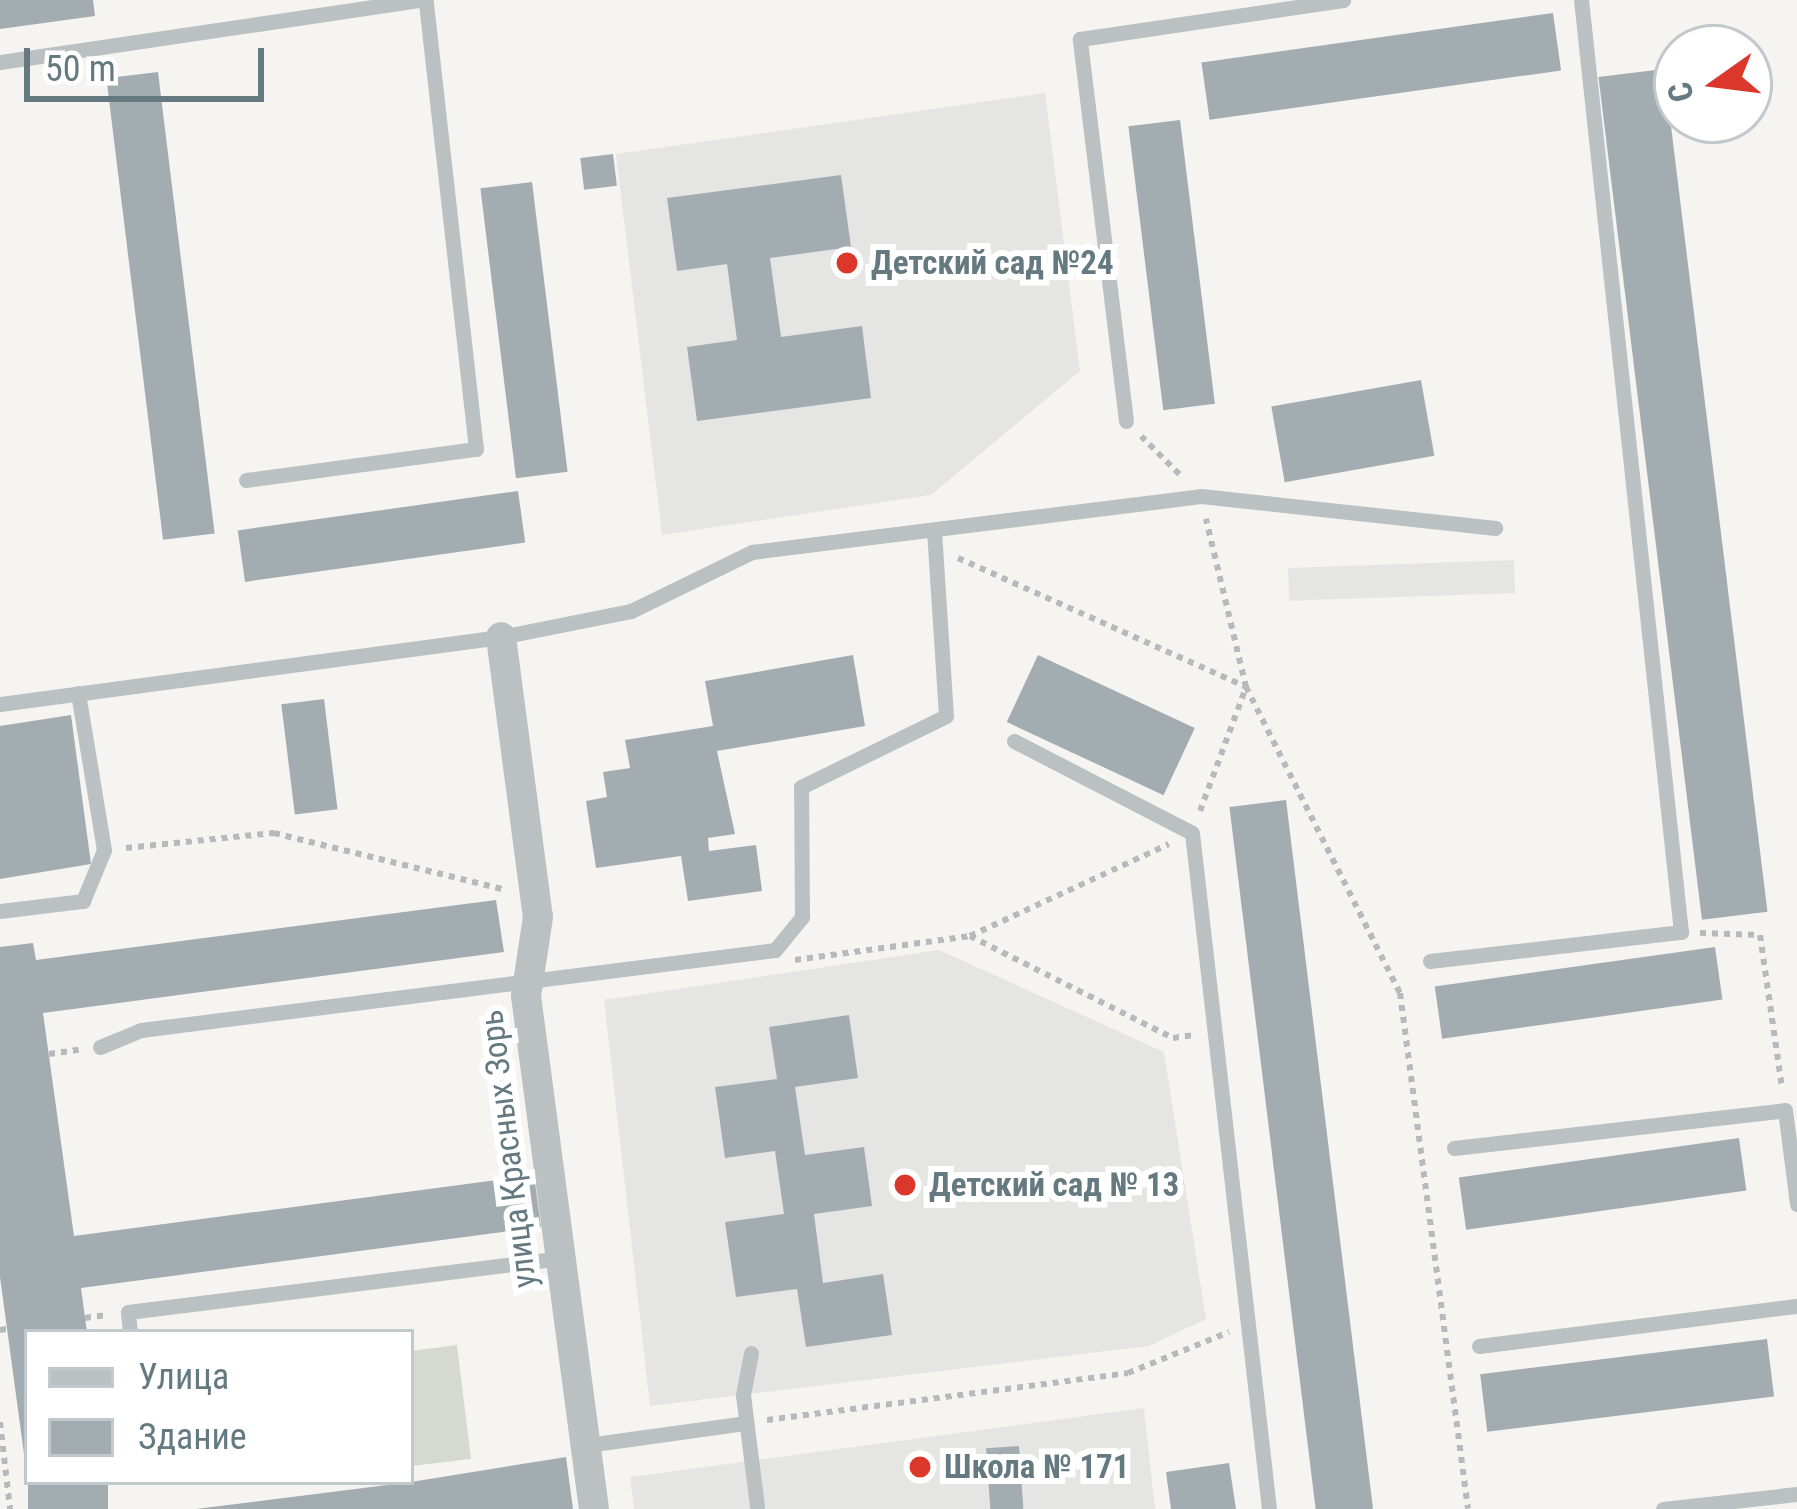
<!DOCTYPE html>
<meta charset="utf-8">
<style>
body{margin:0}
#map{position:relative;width:1797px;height:1509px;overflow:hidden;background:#f5f4f1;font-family:"Roboto Condensed",sans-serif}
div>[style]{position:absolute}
.built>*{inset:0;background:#e5e6e4;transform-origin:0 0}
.green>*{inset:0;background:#d5d9d0}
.building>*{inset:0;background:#a3adb1;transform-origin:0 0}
.path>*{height:6px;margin-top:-3px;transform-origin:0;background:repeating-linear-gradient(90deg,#b6babb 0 6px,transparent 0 12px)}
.service>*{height:15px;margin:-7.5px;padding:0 7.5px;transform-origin:7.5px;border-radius:7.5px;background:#bbc1c3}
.minor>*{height:30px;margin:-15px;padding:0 15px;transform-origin:15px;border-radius:15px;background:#bbc1c3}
.dots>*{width:33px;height:33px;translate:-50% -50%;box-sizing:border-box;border:6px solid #fff;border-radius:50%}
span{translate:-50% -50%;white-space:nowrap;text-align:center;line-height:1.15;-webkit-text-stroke:12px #fff;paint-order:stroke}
.poi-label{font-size:33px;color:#657981;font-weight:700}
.left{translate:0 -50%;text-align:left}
.street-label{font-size:33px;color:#657981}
.legend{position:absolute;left:24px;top:1329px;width:390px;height:156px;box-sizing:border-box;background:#fff;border:3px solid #c1c9cd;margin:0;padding:15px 21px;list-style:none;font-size:36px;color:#657981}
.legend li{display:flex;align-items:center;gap:24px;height:60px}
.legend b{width:60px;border:3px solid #c1c9cd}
.north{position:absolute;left:1653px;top:24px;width:120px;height:120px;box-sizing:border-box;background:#fff;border:3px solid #c1c9cd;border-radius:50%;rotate:256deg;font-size:33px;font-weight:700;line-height:48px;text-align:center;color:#657981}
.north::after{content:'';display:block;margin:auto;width:42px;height:54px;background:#db382b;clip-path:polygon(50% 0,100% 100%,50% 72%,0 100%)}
.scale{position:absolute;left:24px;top:48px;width:240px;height:54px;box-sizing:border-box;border:6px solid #657981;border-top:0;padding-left:15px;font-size:36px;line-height:42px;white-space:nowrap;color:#657981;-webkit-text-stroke:9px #fff;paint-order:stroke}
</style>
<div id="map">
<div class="built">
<div style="clip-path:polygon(1045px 93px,1080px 371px,931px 495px,662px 535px,616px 154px)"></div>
<div style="left:1514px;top:560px;width:33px;height:226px;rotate:88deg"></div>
<div style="clip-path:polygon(939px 950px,1164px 1052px,1206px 1319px,1149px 1346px,650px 1406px,604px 1000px)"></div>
<div style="clip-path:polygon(1144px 1408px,1155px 1509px,634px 1509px,630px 1477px)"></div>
</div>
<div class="green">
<div style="clip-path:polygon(457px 1345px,471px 1459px,411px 1466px,411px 1351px)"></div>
</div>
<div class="building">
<div style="clip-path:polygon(0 0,93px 0,95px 16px,0 29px)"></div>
<div style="left:1553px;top:13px;width:58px;height:355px;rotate:82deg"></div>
<div style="left:1664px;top:69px;width:849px;height:66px;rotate:83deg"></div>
<div style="left:158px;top:72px;width:465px;height:52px;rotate:83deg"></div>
<div style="left:1180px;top:120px;width:286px;height:52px;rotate:83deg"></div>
<div style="left:613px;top:154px;width:32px;height:33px;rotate:83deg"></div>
<div style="clip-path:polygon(841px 175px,851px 247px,770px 258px,781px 337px,862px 326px,871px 398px,697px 421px,687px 347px,737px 340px,727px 264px,677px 271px,667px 198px)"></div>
<div style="left:532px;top:182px;width:292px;height:52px;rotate:83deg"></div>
<div style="left:1421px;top:380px;width:77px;height:152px;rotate:80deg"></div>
<div style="left:518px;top:491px;width:52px;height:283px;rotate:82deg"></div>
<div style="clip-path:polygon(853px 655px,865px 726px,717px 751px,735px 834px,708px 838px,709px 851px,756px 845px,762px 891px,688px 901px,681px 856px,596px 868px,586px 801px,607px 797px,603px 772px,630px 768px,625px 740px,713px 726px,705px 681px)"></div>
<div style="left:1038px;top:655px;width:173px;height:74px;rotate:25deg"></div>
<div style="left:324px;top:699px;width:111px;height:43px;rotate:83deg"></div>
<div style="clip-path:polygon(71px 715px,91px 864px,0 879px,0 726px)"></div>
<div style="left:1286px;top:800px;width:714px;height:57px;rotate:83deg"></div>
<div style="clip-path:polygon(496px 900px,504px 952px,43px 1013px,74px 1236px,534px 1175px,541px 1227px,81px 1288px,87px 1332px,27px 1332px,24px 1454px,0 1277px,0 947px,33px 943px,36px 960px)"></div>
<div style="left:1715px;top:947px;width:53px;height:283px;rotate:82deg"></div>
<div style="clip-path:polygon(849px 1015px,858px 1078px,795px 1087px,805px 1155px,864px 1147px,872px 1206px,814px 1214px,823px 1283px,883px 1274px,892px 1335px,806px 1347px,797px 1289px,736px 1297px,725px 1222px,784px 1214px,775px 1151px,725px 1158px,715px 1087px,777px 1079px,769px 1027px)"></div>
<div style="left:1739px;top:1138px;width:53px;height:283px;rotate:82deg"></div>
<div style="left:1767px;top:1339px;width:58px;height:289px;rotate:83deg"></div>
<div style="left:1019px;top:1446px;width:63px;height:33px;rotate:86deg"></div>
<div style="clip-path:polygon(566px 1457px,573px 1509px,196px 1509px,411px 1482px)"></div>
<div style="clip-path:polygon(1229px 1463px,1236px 1509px,1171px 1509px,1166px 1472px)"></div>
<div style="left:28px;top:1482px;width:80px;height:27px"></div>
</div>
<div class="path">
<div style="left:1141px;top:436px;width:59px;rotate:45deg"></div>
<div style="left:958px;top:558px;width:316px;rotate:24.1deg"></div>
<div style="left:1246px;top:687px;width:343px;rotate:63.3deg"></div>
<div style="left:1400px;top:993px;width:520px;rotate:82.49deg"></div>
<div style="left:1200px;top:811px;width:132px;rotate:-69.6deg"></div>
<div style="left:1246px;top:687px;width:173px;rotate:-103.4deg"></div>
<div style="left:126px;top:848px;width:149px;rotate:-5.8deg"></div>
<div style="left:274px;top:833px;width:239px;rotate:13.8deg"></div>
<div style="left:1700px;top:933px;width:60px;rotate:1.9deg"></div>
<div style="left:1760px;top:935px;width:155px;rotate:81.8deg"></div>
<div style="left:970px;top:936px;width:219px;rotate:-24.8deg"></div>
<div style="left:795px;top:960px;width:177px;rotate:-7.8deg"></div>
<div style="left:970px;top:936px;width:227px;rotate:26.7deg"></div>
<div style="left:1173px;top:1038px;width:21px;rotate:-8deg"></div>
<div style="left:49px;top:1054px;width:30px;rotate:-8deg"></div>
<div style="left:85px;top:1318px;width:22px;rotate:-8deg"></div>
<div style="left:0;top:1330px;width:7px;rotate:-8deg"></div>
<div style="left:767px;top:1420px;width:364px;rotate:-7.4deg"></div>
<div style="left:1128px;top:1373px;width:109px;rotate:-22.1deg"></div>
<div style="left:0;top:1422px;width:88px;rotate:83.4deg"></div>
</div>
<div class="service">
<div style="left:0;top:62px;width:425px;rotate:-8.4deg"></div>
<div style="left:1126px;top:421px;width:385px;rotate:-96.9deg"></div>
<div style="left:1080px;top:39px;width:266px;rotate:-8.4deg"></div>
<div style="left:246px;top:480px;width:232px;rotate:-7.7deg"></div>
<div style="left:476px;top:449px;width:452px;rotate:-96.4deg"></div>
<div style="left:0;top:704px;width:505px;rotate:-7.62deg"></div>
<div style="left:501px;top:637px;width:133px;rotate:-11.3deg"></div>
<div style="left:631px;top:611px;width:135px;rotate:-26deg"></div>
<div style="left:752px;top:552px;width:452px;rotate:-7.1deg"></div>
<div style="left:1201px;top:496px;width:296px;rotate:6.2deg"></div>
<div style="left:1014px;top:741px;width:200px;rotate:27.3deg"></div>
<div style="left:1192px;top:833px;width:680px;rotate:83.5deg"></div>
<div style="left:0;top:911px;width:84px;rotate:-6.9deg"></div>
<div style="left:83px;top:901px;width:55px;rotate:-67.6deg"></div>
<div style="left:104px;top:850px;width:159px;rotate:-99.4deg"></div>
<div style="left:1430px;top:961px;width:253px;rotate:-6.6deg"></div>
<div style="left:1681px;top:932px;width:937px;rotate:-96.12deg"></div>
<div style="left:100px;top:1047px;width:44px;rotate:-22.5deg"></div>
<div style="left:141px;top:1030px;width:639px;rotate:-7.19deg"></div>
<div style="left:775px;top:950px;width:43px;rotate:-50.7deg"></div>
<div style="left:802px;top:917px;width:130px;rotate:-90.4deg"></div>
<div style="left:801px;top:787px;width:161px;rotate:-26.1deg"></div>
<div style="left:946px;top:716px;width:185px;rotate:-93.7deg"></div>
<div style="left:1454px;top:1148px;width:333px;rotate:-6.5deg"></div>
<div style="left:1785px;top:1110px;width:95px;rotate:82.7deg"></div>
<div style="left:130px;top:1332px;width:20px;rotate:-96deg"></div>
<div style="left:128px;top:1312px;width:431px;rotate:-7.1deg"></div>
<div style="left:1479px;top:1346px;width:321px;rotate:-7.2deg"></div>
<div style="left:751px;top:1353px;width:43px;rotate:100.8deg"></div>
<div style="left:743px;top:1395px;width:112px;rotate:82.8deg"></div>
<div style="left:587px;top:1445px;width:161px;rotate:-7.9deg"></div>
<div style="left:1663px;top:1509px;width:135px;rotate:-6.4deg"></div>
</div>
<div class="minor">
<div style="left:501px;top:637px;width:282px;rotate:82.5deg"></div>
<div style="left:538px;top:917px;width:80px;rotate:98.6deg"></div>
<div style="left:526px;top:996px;width:517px;rotate:82.45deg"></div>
</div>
<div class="dots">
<div style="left:847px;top:263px;background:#db382b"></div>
<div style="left:905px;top:1185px;background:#db382b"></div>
<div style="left:920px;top:1467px;background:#db382b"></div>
</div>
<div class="poi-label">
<span class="left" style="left:871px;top:263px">Детский сад №24</span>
<span class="left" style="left:929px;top:1185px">Детский сад № 13</span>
<span class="left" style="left:944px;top:1467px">Школа № 171</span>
</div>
<div class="street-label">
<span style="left:508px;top:1149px;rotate:-97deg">улица Красных Зорь</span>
</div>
<ul class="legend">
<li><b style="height:15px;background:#bbc1c3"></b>Улица</li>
<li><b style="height:33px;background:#a3adb1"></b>Здание</li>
</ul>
<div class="north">С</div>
<div class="scale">50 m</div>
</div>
